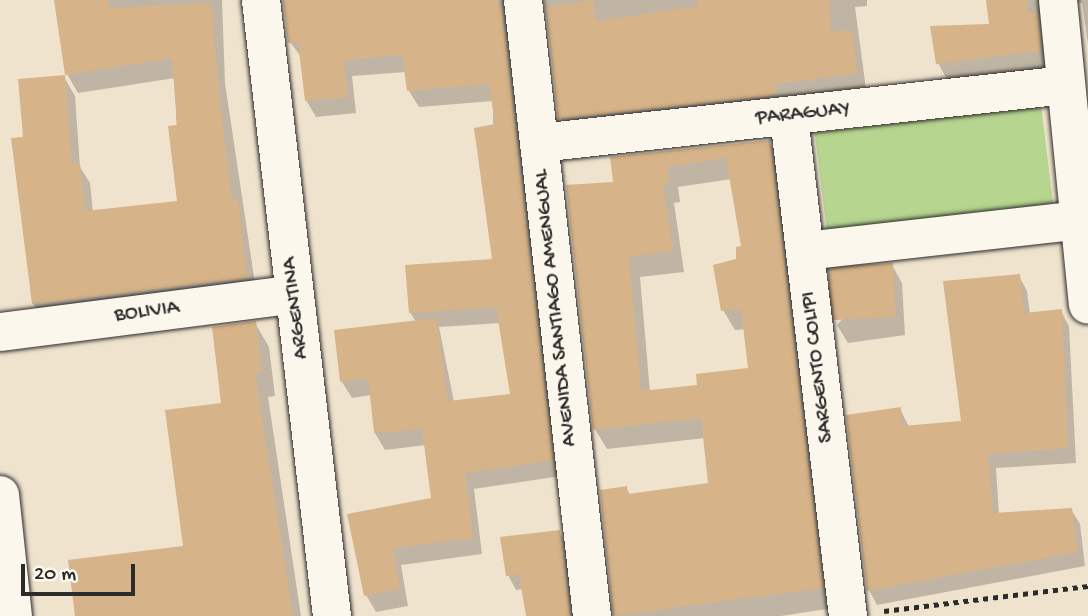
<!DOCTYPE html>
<style>
body{margin:0}
#map{position:relative;width:1088px;height:616px;overflow:hidden;background:#f0e3ce;font-family:"Gochi Hand",sans-serif}
div>[style]{position:absolute}
.green>*{inset:0;background:#b6d58e;transform-origin:0 0}
.shadow>*{inset:0;background:#0003}
.building>*{inset:0;background:#d6b388;transform-origin:0 0}
.path>*{height:4.5px;margin-top:-2.25px;transform-origin:0;background:repeating-linear-gradient(90deg,#2b2b2b 0 5px,transparent 0 10px)}
.roads{filter:drop-shadow(0 0 2px #2b2b2b) drop-shadow(0 0 2px #2b2b2b)}
.street>*{height:38px;margin:-19px;padding:0 19px;transform-origin:19px;border-radius:19px;background:#fbf7ec}
.secondary>*{height:38px;margin:-19px;padding:0 19px;transform-origin:19px;border-radius:19px;background:#fbf7ec}
span{translate:-50% -50%;white-space:nowrap;text-align:center;line-height:1.15;-webkit-text-stroke:5px #fbf7ec;paint-order:stroke}
.street-label{font-size:21px;color:#2b2b2b}
.scale{position:absolute;left:21px;top:564px;width:114px;height:32px;box-sizing:border-box;border:4px solid #2b2b2b;border-top:0;padding-left:9px;font-size:21px;line-height:24px;white-space:nowrap;color:#2b2b2b;-webkit-text-stroke:5px #fbf7ec;paint-order:stroke}
</style>
<div id="map">
<div class="green">
<div style="left:1041px;top:105px;width:105px;height:228px;rotate:83deg"></div>
</div>
<div class="shadow">
<div style="clip-path:polygon(56px 0,222px 0,225px 83px,257px 297px,44px 322px,33px 303px,24px 138px,64px 77px,75px 96px,80px 167px,90px 183px,93px 212px,179px 202px,175px 78px,78px 93px,67px 74px)"></div>
<div style="clip-path:polygon(evenodd,284px 0,523px 0,561px 476px,474px 489px,482px 554px,401px 565px,408px 606px,376px 612px,366px 595px,349px 515px,433px 500px,426px 445px,385px 450px,375px 433px,371px 395px,352px 398px,342px 382px,336px 332px,416px 322px,410px 312px,494px 260px,493px 101px,419px 107px,409px 91px,406px 72px,352px 76px,356px 113px,316px 117px,306px 100px,302px 58px,290px 42px,284px 0,501px 323px,512px 395px,454px 402px,439px 327px,501px 323px)"></div>
<div style="clip-path:polygon(544px 0,867px 0,867px 6px,855px 7px,866px 89px,570px 135px,560px 118px)"></div>
<div style="clip-path:polygon(988px 0,1088px 0,1088px 44px,1082px 3px,1058px 3px,1052px 72px,950px 85px,938px 63px,991px 25px)"></div>
<div style="clip-path:polygon(evenodd,769px 141px,780px 162px,833px 608px,781px 616px,615px 616px,602px 491px,626px 488px,631px 496px,710px 484px,705px 438px,607px 449px,595px 429px,615px 183px,612px 159px,769px 141px,732px 179px,743px 247px,723px 310px,735px 330px,746px 329px,750px 370px,699px 387px,650px 392px,640px 277px,684px 272px,674px 203px,680px 202px,678px 187px,732px 179px)"></div>
<div style="clip-path:polygon(892px 265px,902px 283px,905px 335px,848px 343px,837px 325px)"></div>
<div style="clip-path:polygon(1019px 276px,1027px 291px,1030px 314px,1061px 311px,1069px 326px,1076px 463px,996px 468px,999px 515px,1071px 509px,1080px 524px,1085px 566px,877px 605px,869px 590px,900px 409px,909px 427px,963px 423px)"></div>
<div style="clip-path:polygon(255px 323px,269px 347px,275px 396px,268px 397px,301px 616px,77px 616px,185px 547px,223px 404px)"></div>
<div style="clip-path:polygon(559px 532px,568px 547px,577px 616px,528px 616px,524px 589px,516px 590px,508px 575px)"></div>
</div>
<div class="building">
<div style="clip-path:polygon(54px 0,108px 0,109px 8px,211px 3px,222px 121px,232px 200px,238px 199px,247px 278px,32px 304px,11px 138px,23px 137px,18px 79px,65px 75px,72px 164px,80px 163px,85px 211px,177px 201px,168px 126px,177px 125px,172px 58px,65px 75px)"></div>
<div style="clip-path:polygon(283px 0,498px 0,502px 13px,553px 460px,465px 473px,473px 538px,393px 548px,400px 589px,364px 596px,347px 514px,431px 498px,422px 429px,374px 433px,368px 378px,340px 382px,334px 330px,436px 318px,448px 401px,510px 394px,496px 307px,409px 313px,405px 265px,492px 259px,474px 128px,495px 124px,489px 84px,407px 91px,402px 55px,344px 60px,348px 97px,305px 101px,298px 42px,288px 43px)"></div>
<div style="clip-path:polygon(593px 0,596px 21px,698px 6px,697px 0,829px 0,831px 32px,852px 30px,858px 73px,775px 84px,776px 92px,770px 96px,558px 119px,546px 7px)"></div>
<div style="clip-path:polygon(986px 0,1027px 0,1029px 13px,1037px 12px,1041px 51px,936px 64px,930px 26px,989px 24px)"></div>
<div style="clip-path:polygon(evenodd,770px 140px,823px 588px,613px 616px,600px 490px,627px 486px,628px 494px,708px 483px,701px 418px,593px 430px,566px 185px,613px 182px,610px 157px,770px 140px,726px 158px,741px 246px,736px 247px,736px 259px,713px 265px,721px 311px,741px 309px,748px 368px,696px 374px,697px 385px,641px 391px,629px 257px,673px 251px,663px 183px,670px 182px,667px 167px,726px 158px)"></div>
<div style="left:893px;top:263px;width:54px;height:65px;rotate:87deg"></div>
<div style="clip-path:polygon(1020px 274px,1024px 313px,1062px 309px,1068px 448px,988px 454px,993px 513px,1072px 508px,1078px 552px,867px 591px,846px 415px,901px 407px,902px 426px,961px 421px,943px 281px)"></div>
<div style="clip-path:polygon(256px 321px,262px 373px,255px 373px,293px 616px,75px 616px,68px 560px,183px 546px,165px 410px,221px 403px,212px 327px)"></div>
<div style="clip-path:polygon(560px 530px,570px 616px,526px 616px,519px 574px,506px 576px,500px 537px)"></div>
</div>
<div class="path">
<div style="left:884px;top:611px;width:206px;rotate:-7deg"></div>
</div>
<div class="roads">
<div class="street">
<div style="left:261px;top:0;width:620px;rotate:83.43deg"></div>
<div style="left:523px;top:0;width:620px;rotate:83.61deg"></div>
<div style="left:1058px;top:0;width:306px;rotate:84.4deg"></div>
<div style="left:789px;top:117px;width:502px;rotate:83.26deg"></div>
<div style="left:539px;top:143px;width:530px;rotate:-6.28deg"></div>
<div style="left:805px;top:251px;width:277px;rotate:-6.4deg"></div>
<div style="left:0;top:332px;width:297px;rotate:-7.3deg"></div>
</div>
<div class="secondary">
<div style="left:0;top:495px;width:122px;rotate:83.9deg"></div>
</div>
</div>
<div class="street-label">
<span style="left:803px;top:115px;rotate:-6deg">PARAGUAY</span>
<span style="left:297px;top:308px;rotate:-97deg">ARGENTINA</span>
<span style="left:557px;top:308px;rotate:-96deg">AVENIDA SANTIAGO AMENGUAL</span>
<span style="left:147px;top:313px;rotate:-7deg">BOLIVIA</span>
<span style="left:819px;top:367px;rotate:-97deg">SARGENTO COLIPI</span>
</div>
<div class="scale">20 m</div>
</div>
